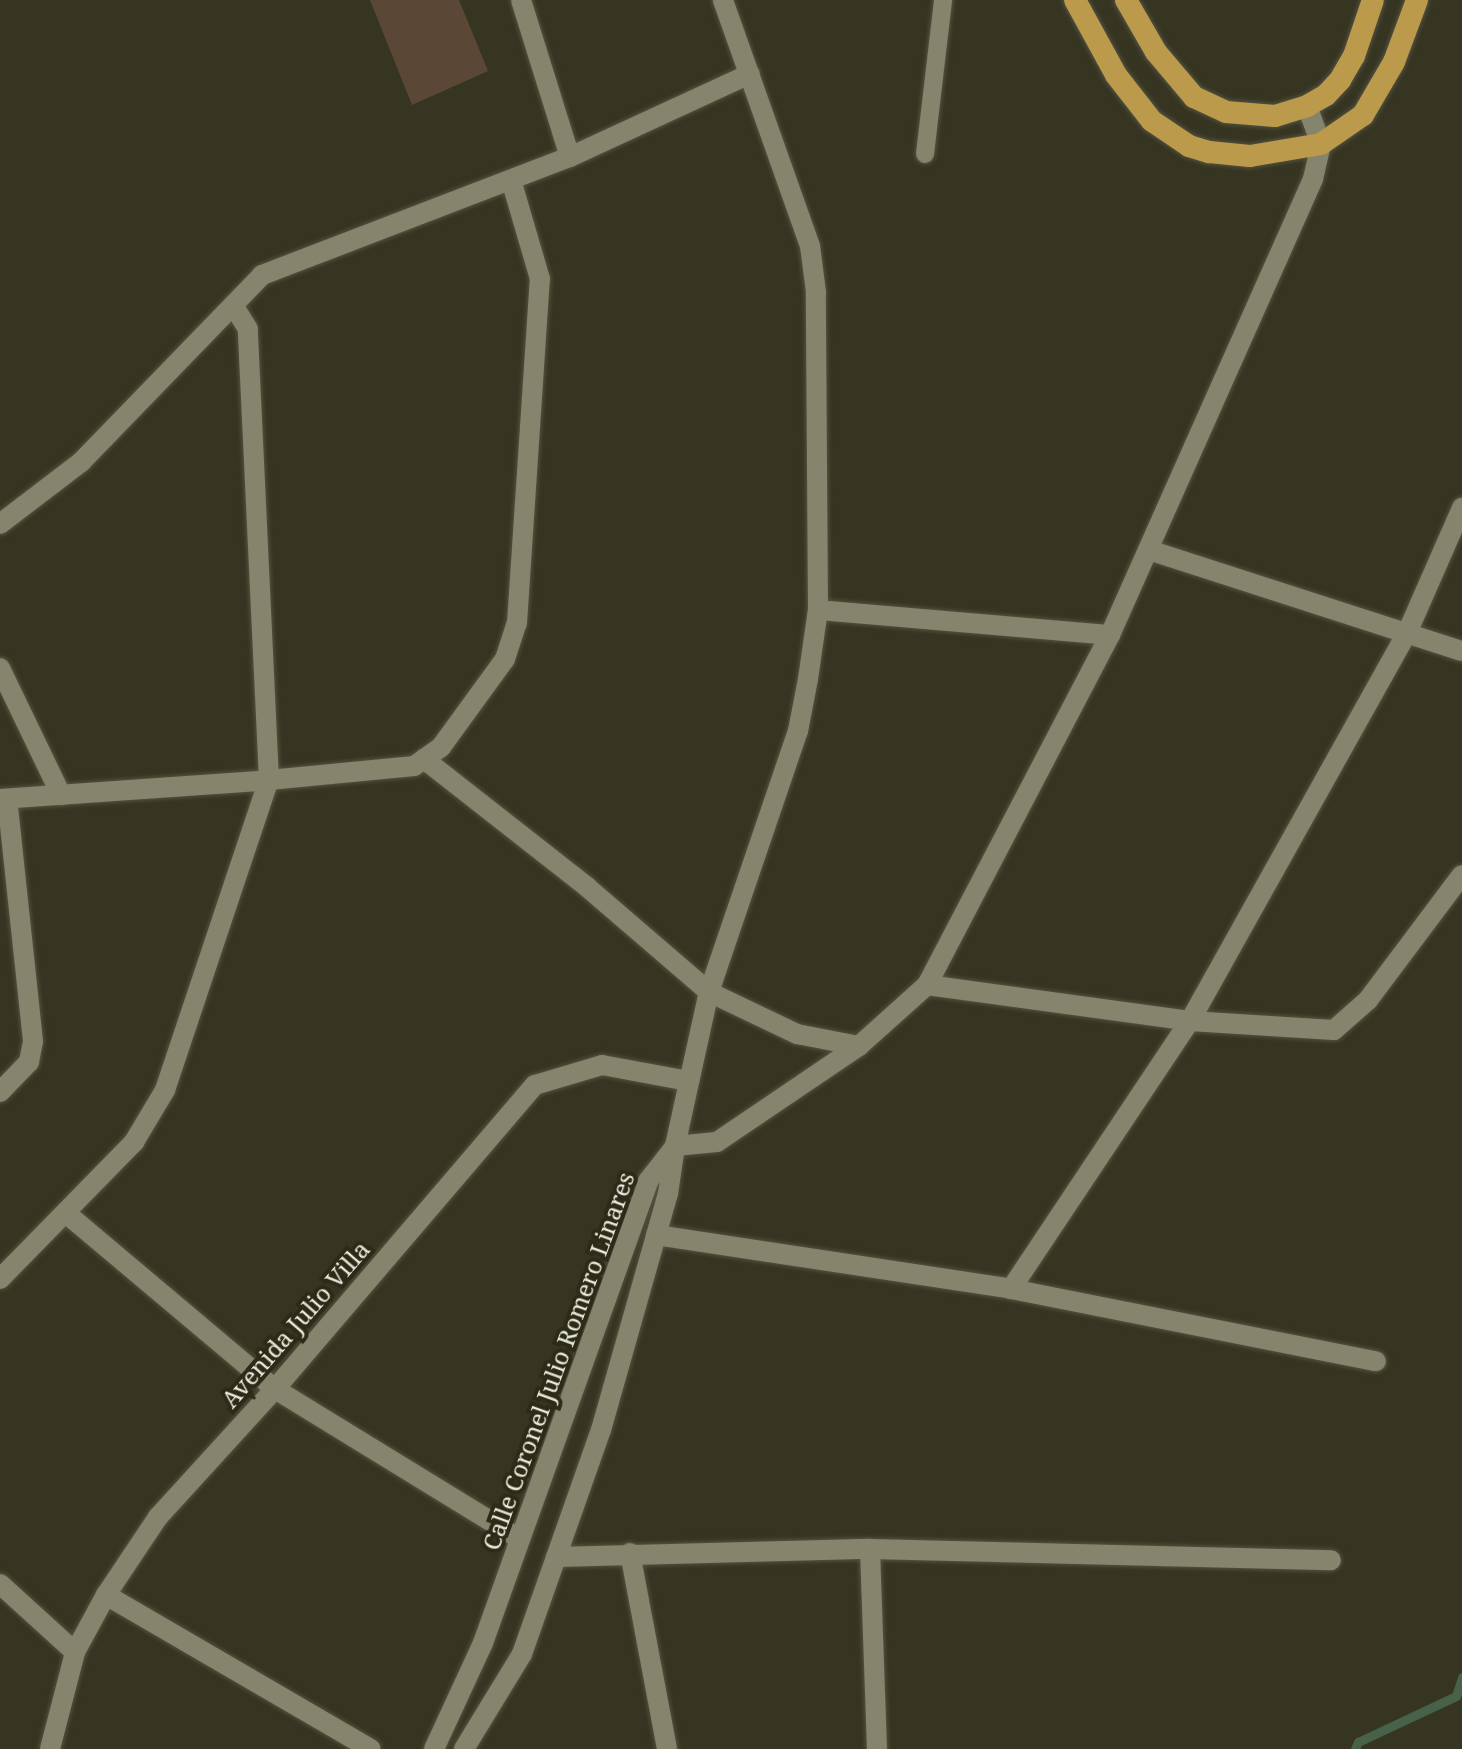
<!DOCTYPE html>
<style>
body{margin:0}
#map{position:relative;width:1462px;height:1749px;overflow:hidden;background:#363521;font-family:"Noto Serif",serif}
div>[style]{position:absolute}
.green>*{inset:0;background:#5b4736}
.stream>*{height:9px;margin:-4.5px;padding:0 4.5px;transform-origin:4.5px;border-radius:4.5px;background:#486249}
.roads{filter:drop-shadow(0 0 2px #545241) drop-shadow(0 0 2px #545241)}
.service>*{height:18px;margin:-9px;padding:0 9px;transform-origin:9px;border-radius:9px;background:#85846d}
.minor>*{height:20px;margin:-10px;padding:0 10px;transform-origin:10px;border-radius:10px;background:#85846d}
.tertiary>*{height:20px;margin:-10px;padding:0 10px;transform-origin:10px;border-radius:10px;background:#85846d}
.secondary>*{height:20px;margin:-10px;padding:0 10px;transform-origin:10px;border-radius:10px;background:#85846d}
.trunk>*{height:22px;margin:-11px;padding:0 11px;transform-origin:11px;border-radius:11px;background:#bc9a4c}
span{translate:-50% -50%;white-space:nowrap;text-align:center;line-height:1.15;-webkit-text-stroke:8px #2c2b17;paint-order:stroke}
.street-label{font-size:24px;color:#ecebdf}
</style>
<div id="map">
<div class="green">
<div style="clip-path:polygon(370px 0,459px 0,488px 71px,412px 105px)"></div>
</div>
<div class="stream">
<div style="left:1355px;top:1749px;width:8px;rotate:-67deg"></div>
<div style="left:1358px;top:1742px;width:108px;rotate:-25.1deg"></div>
<div style="left:1456px;top:1696px;width:20px;rotate:-72deg"></div>
</div>
<div class="roads">
<div class="service">
<div style="left:925px;top:154px;width:155px;rotate:-83.3deg"></div>
</div>
<div class="minor">
<div style="left:521px;top:0;width:164px;rotate:72.7deg"></div>
<div style="left:0;top:524px;width:102px;rotate:-37.4deg"></div>
<div style="left:81px;top:462px;width:260px;rotate:-45.9deg"></div>
<div style="left:262px;top:275px;width:330px;rotate:-21deg"></div>
<div style="left:570px;top:157px;width:198px;rotate:-24.8deg"></div>
<div style="left:1149px;top:550px;width:329px;rotate:17.9deg"></div>
<div style="left:818px;top:610px;width:293px;rotate:4.9deg"></div>
<div style="left:0;top:668px;width:141px;rotate:64.3deg"></div>
<div style="left:424px;top:759px;width:21px;rotate:-35deg"></div>
<div style="left:441px;top:747px;width:109px;rotate:-54deg"></div>
<div style="left:505px;top:659px;width:38px;rotate:-72deg"></div>
<div style="left:517px;top:623px;width:345px;rotate:-86.2deg"></div>
<div style="left:540px;top:279px;width:103px;rotate:-106.3deg"></div>
<div style="left:927px;top:985px;width:265px;rotate:7.8deg"></div>
<div style="left:1190px;top:1021px;width:144px;rotate:3.6deg"></div>
<div style="left:1334px;top:1030px;width:45px;rotate:-41.4deg"></div>
<div style="left:1368px;top:1000px;width:156px;rotate:-53.1deg"></div>
<div style="left:0;top:1092px;width:42px;rotate:-46deg"></div>
<div style="left:29px;top:1062px;width:21px;rotate:-79deg"></div>
<div style="left:33px;top:1041px;width:243px;rotate:-96.1deg"></div>
<div style="left:67px;top:1214px;width:272px;rotate:40.1deg"></div>
<div style="left:275px;top:1389px;width:287px;rotate:31.5deg"></div>
<div style="left:656px;top:1235px;width:359px;rotate:8.6deg"></div>
<div style="left:1011px;top:1289px;width:372px;rotate:11.2deg"></div>
<div style="left:0;top:1279px;width:192px;rotate:-45.6deg"></div>
<div style="left:134px;top:1142px;width:61px;rotate:-59.2deg"></div>
<div style="left:165px;top:1090px;width:327px;rotate:-71.5deg"></div>
<div style="left:269px;top:780px;width:451px;rotate:-92.7deg"></div>
<div style="left:248px;top:329px;width:28px;rotate:-122deg"></div>
<div style="left:1011px;top:1289px;width:322px;rotate:-56.3deg"></div>
<div style="left:1190px;top:1021px;width:445px;rotate:-60.8deg"></div>
<div style="left:1407px;top:633px;width:137px;rotate:-66.3deg"></div>
<div style="left:870px;top:1549px;width:200px;rotate:88deg"></div>
<div style="left:630px;top:1553px;width:199px;rotate:79.3deg"></div>
<div style="left:556px;top:1557px;width:314px;rotate:-1.5deg"></div>
<div style="left:870px;top:1549px;width:461px;rotate:1.4deg"></div>
<div style="left:0;top:1584px;width:101px;rotate:42.2deg"></div>
<div style="left:106px;top:1595px;width:306px;rotate:30.2deg"></div>
</div>
<div class="tertiary">
<div style="left:0;top:799px;width:270px;rotate:-4deg"></div>
<div style="left:269px;top:780px;width:146px;rotate:-5.5deg"></div>
<div style="left:414px;top:766px;width:12px;rotate:-35deg"></div>
<div style="left:424px;top:759px;width:207px;rotate:38.1deg"></div>
<div style="left:587px;top:887px;width:161px;rotate:40.7deg"></div>
<div style="left:709px;top:992px;width:98px;rotate:25.5deg"></div>
<div style="left:797px;top:1034px;width:63px;rotate:11deg"></div>
<div style="left:675px;top:1146px;width:42px;rotate:-5.4deg"></div>
<div style="left:717px;top:1142px;width:171px;rotate:-34.1deg"></div>
<div style="left:859px;top:1046px;width:91px;rotate:-41.9deg"></div>
<div style="left:927px;top:985px;width:395px;rotate:-62.4deg"></div>
<div style="left:1110px;top:635px;width:499px;rotate:-66deg"></div>
<div style="left:1313px;top:179px;width:36px;rotate:-77deg"></div>
<div style="left:1321px;top:144px;width:40px;rotate:-110.2deg"></div>
<div style="left:50px;top:1749px;width:100px;rotate:-75.5deg"></div>
<div style="left:75px;top:1652px;width:65px;rotate:-61.5deg"></div>
<div style="left:106px;top:1595px;width:94px;rotate:-56.3deg"></div>
<div style="left:158px;top:1517px;width:173px;rotate:-47.6deg"></div>
<div style="left:275px;top:1389px;width:400px;rotate:-49.5deg"></div>
<div style="left:535px;top:1085px;width:70px;rotate:-16.6deg"></div>
<div style="left:602px;top:1065px;width:87px;rotate:10.5deg"></div>
</div>
<div class="secondary">
<div style="left:434px;top:1749px;width:117px;rotate:-65.2deg"></div>
<div style="left:483px;top:1643px;width:491px;rotate:-70.3deg"></div>
<div style="left:648px;top:1181px;width:41px;rotate:-52deg"></div>
<div style="left:464px;top:1749px;width:111px;rotate:-58.6deg"></div>
<div style="left:522px;top:1654px;width:238px;rotate:-70.6deg"></div>
<div style="left:601px;top:1430px;width:245px;rotate:-74.2deg"></div>
<div style="left:668px;top:1194px;width:49px;rotate:-81.7deg"></div>
<div style="left:675px;top:1146px;width:158px;rotate:-77.6deg"></div>
<div style="left:709px;top:992px;width:276px;rotate:-71.2deg"></div>
<div style="left:798px;top:731px;width:53px;rotate:-79.1deg"></div>
<div style="left:808px;top:679px;width:70px;rotate:-81.8deg"></div>
<div style="left:818px;top:610px;width:318px;rotate:-90.4deg"></div>
<div style="left:816px;top:292px;width:46px;rotate:-97.4deg"></div>
<div style="left:810px;top:246px;width:261px;rotate:-109.5deg"></div>
</div>
<div class="trunk">
<div style="left:1075px;top:0;width:85px;rotate:61.3deg"></div>
<div style="left:1116px;top:75px;width:58px;rotate:52deg"></div>
<div style="left:1152px;top:121px;width:45px;rotate:34deg"></div>
<div style="left:1189px;top:146px;width:21px;rotate:17deg"></div>
<div style="left:1209px;top:152px;width:41px;rotate:5.6deg"></div>
<div style="left:1250px;top:156px;width:72px;rotate:-9.6deg"></div>
<div style="left:1321px;top:144px;width:51px;rotate:-34.6deg"></div>
<div style="left:1363px;top:115px;width:61px;rotate:-59.7deg"></div>
<div style="left:1394px;top:62px;width:66px;rotate:-69.6deg"></div>
<div style="left:1126px;top:0;width:60px;rotate:60deg"></div>
<div style="left:1156px;top:52px;width:59px;rotate:49.8deg"></div>
<div style="left:1194px;top:97px;width:35px;rotate:25deg"></div>
<div style="left:1226px;top:112px;width:49px;rotate:4.7deg"></div>
<div style="left:1275px;top:116px;width:34px;rotate:-17deg"></div>
<div style="left:1307px;top:106px;width:22px;rotate:-30deg"></div>
<div style="left:1326px;top:95px;width:21px;rotate:-47deg"></div>
<div style="left:1340px;top:80px;width:28px;rotate:-60deg"></div>
<div style="left:1354px;top:56px;width:59px;rotate:-71.3deg"></div>
</div>
</div>
<div class="street-label">
<span style="left:295px;top:1324px;rotate:-49deg">Avenida Julio Villa</span>
<span style="left:558px;top:1361px;rotate:-70deg">Calle Coronel Julio Romero Linares</span>
</div>
</div>
